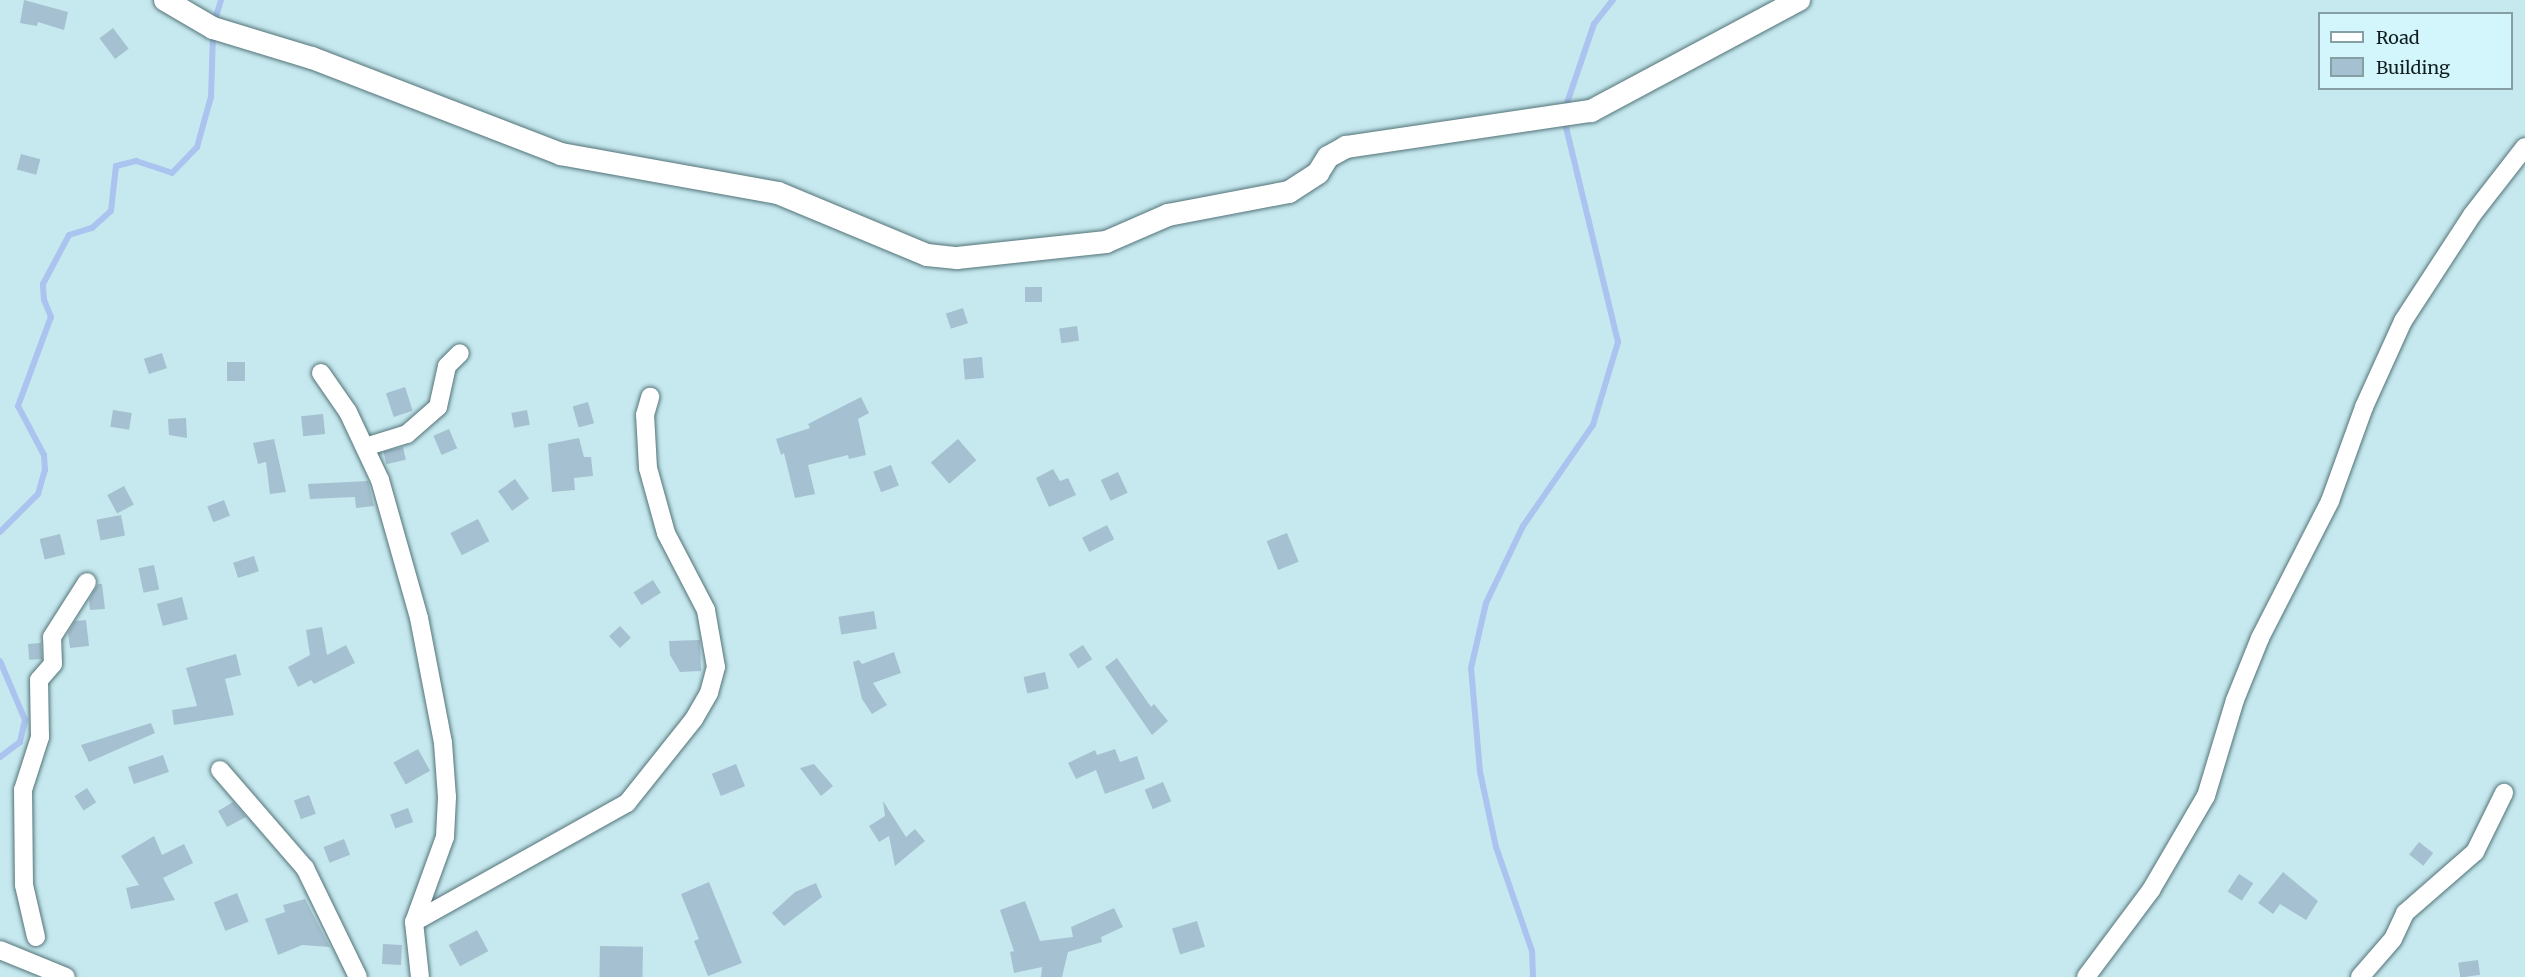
<!DOCTYPE html>
<style>
body{margin:0}
#map{position:relative;width:2525px;height:977px;overflow:hidden;background:#c6e9ef;font-family:Merriweather,serif}
div>[style]{position:absolute}
.stream>*{height:6px;margin:-3px;padding:0 3px;transform-origin:3px;border-radius:3px;background:#aac3ef}
.building>*{inset:0;background:#a5c0d0;transform-origin:0 0}
.roads{filter:drop-shadow(0 0 2px #537378) drop-shadow(0 0 2px #537378)}
.minor>*{height:18px;margin:-9px;padding:0 9px;transform-origin:9px;border-radius:9px;background:#fff}
.tertiary>*{height:22px;margin:-11px;padding:0 11px;transform-origin:11px;border-radius:11px;background:#fff}
span{translate:-50% -50%;white-space:nowrap;text-align:center;line-height:1.15;-webkit-text-stroke:5px #d3f6fc;paint-order:stroke}
.legend{position:absolute;left:2318px;top:12px;width:195px;height:78px;box-sizing:border-box;background:#d3f6fc;border:2px solid #859fa4;margin:0;padding:8px 10px;list-style:none;font-size:18px;color:#101d1f}
.legend li{display:flex;align-items:center;gap:12px;height:30px}
.legend b{width:30px;border:2px solid #859fa4}
</style>
<div id="map">
<div class="stream">
<div style="left:214px;top:23px;width:24px;rotate:-73deg"></div>
<div style="left:1565px;top:109px;width:90px;rotate:-71.2deg"></div>
<div style="left:1594px;top:24px;width:31px;rotate:-52deg"></div>
<div style="left:0;top:532px;width:54px;rotate:-45deg"></div>
<div style="left:38px;top:494px;width:25px;rotate:-74deg"></div>
<div style="left:45px;top:470px;width:15px;rotate:-94deg"></div>
<div style="left:44px;top:455px;width:55px;rotate:-118deg"></div>
<div style="left:18px;top:406px;width:95px;rotate:-69.7deg"></div>
<div style="left:51px;top:317px;width:18px;rotate:-112deg"></div>
<div style="left:44px;top:300px;width:16px;rotate:-94deg"></div>
<div style="left:43px;top:284px;width:55px;rotate:-62deg"></div>
<div style="left:69px;top:235px;width:24px;rotate:-17deg"></div>
<div style="left:92px;top:228px;width:25px;rotate:-42deg"></div>
<div style="left:111px;top:211px;width:45px;rotate:-83.7deg"></div>
<div style="left:116px;top:166px;width:21px;rotate:-14deg"></div>
<div style="left:136px;top:161px;width:38px;rotate:18deg"></div>
<div style="left:172px;top:173px;width:36px;rotate:-46deg"></div>
<div style="left:197px;top:147px;width:52px;rotate:-74.4deg"></div>
<div style="left:211px;top:97px;width:64px;rotate:-88.2deg"></div>
<div style="left:0;top:661px;width:64px;rotate:67deg"></div>
<div style="left:25px;top:720px;width:23px;rotate:103deg"></div>
<div style="left:20px;top:742px;width:25px;rotate:143deg"></div>
<div style="left:1533px;top:977px;width:26px;rotate:-92deg"></div>
<div style="left:1532px;top:951px;width:110px;rotate:-109.1deg"></div>
<div style="left:1496px;top:847px;width:77px;rotate:-102deg"></div>
<div style="left:1480px;top:772px;width:104px;rotate:-94.9deg"></div>
<div style="left:1471px;top:668px;width:67px;rotate:-77deg"></div>
<div style="left:1486px;top:603px;width:85px;rotate:-64.3deg"></div>
<div style="left:1523px;top:526px;width:123px;rotate:-55.3deg"></div>
<div style="left:1593px;top:425px;width:87px;rotate:-73.2deg"></div>
<div style="left:1618px;top:342px;width:229px;rotate:-103.6deg"></div>
</div>
<div class="building">
<div style="clip-path:polygon(24px 0,68px 12px,64px 30px,38px 22px,37px 26px,20px 23px)"></div>
<div style="left:113px;top:28px;width:26px;height:17px;rotate:53deg"></div>
<div style="left:21px;top:154px;width:20px;height:16px;rotate:15deg"></div>
<div style="left:1025px;top:287px;width:17px;height:15px"></div>
<div style="left:963px;top:308px;width:16px;height:18px;rotate:72deg"></div>
<div style="left:1077px;top:326px;width:15px;height:18px;rotate:82deg"></div>
<div style="left:162px;top:353px;width:16px;height:19px;rotate:72deg"></div>
<div style="left:982px;top:357px;width:21px;height:19px;rotate:85deg"></div>
<div style="left:227px;top:362px;width:18px;height:19px"></div>
<div style="left:405px;top:387px;width:25px;height:20px;rotate:72deg"></div>
<div style="clip-path:polygon(861px 397px,869px 413px,858px 419px,866px 455px,849px 459px,848px 455px,808px 465px,815px 494px,795px 498px,784px 453px,781px 455px,776px 439px,810px 428px,808px 424px)"></div>
<div style="left:588px;top:402px;width:22px;height:16px;rotate:74deg"></div>
<div style="left:113px;top:410px;width:19px;height:17px;rotate:9deg"></div>
<div style="left:527px;top:410px;width:15px;height:16px;rotate:79deg"></div>
<div style="left:323px;top:414px;width:20px;height:22px;rotate:84deg"></div>
<div style="clip-path:polygon(186px 418px,187px 438px,169px 435px,168px 419px)"></div>
<div style="left:449px;top:429px;width:21px;height:17px;rotate:67deg"></div>
<div style="clip-path:polygon(579px 438px,584px 457px,591px 457px,593px 476px,574px 478px,575px 490px,552px 492px,548px 444px)"></div>
<div style="clip-path:polygon(274px 439px,286px 492px,270px 494px,266px 462px,258px 464px,253px 443px)"></div>
<div style="left:958px;top:439px;width:28px;height:36px;rotate:49deg"></div>
<div style="left:403px;top:447px;width:13px;height:20px;rotate:77deg"></div>
<div style="left:891px;top:465px;width:22px;height:19px;rotate:69deg"></div>
<div style="clip-path:polygon(1053px 469px,1060px 481px,1068px 478px,1076px 495px,1049px 507px,1036px 478px)"></div>
<div style="left:1118px;top:472px;width:23px;height:19px;rotate:65deg"></div>
<div style="left:515px;top:479px;width:24px;height:21px;rotate:54deg"></div>
<div style="clip-path:polygon(368px 481px,374px 506px,356px 508px,355px 497px,310px 499px,308px 484px)"></div>
<div style="left:124px;top:486px;width:21px;height:19px;rotate:62deg"></div>
<div style="left:224px;top:500px;width:17px;height:18px;rotate:69deg"></div>
<div style="left:121px;top:515px;width:21px;height:25px;rotate:79deg"></div>
<div style="left:478px;top:519px;width:25px;height:31px;rotate:63deg"></div>
<div style="left:1107px;top:525px;width:16px;height:28px;rotate:63deg"></div>
<div style="left:1287px;top:533px;width:31px;height:22px;rotate:68deg"></div>
<div style="left:60px;top:534px;width:21px;height:21px;rotate:76deg"></div>
<div style="left:254px;top:556px;width:16px;height:22px;rotate:72deg"></div>
<div style="left:154px;top:565px;width:25px;height:16px;rotate:78deg"></div>
<div style="left:653px;top:580px;width:15px;height:23px;rotate:58deg"></div>
<div style="clip-path:polygon(98px 584px,102px 584px,105px 609px,90px 610px,89px 600px)"></div>
<div style="left:182px;top:597px;width:23px;height:26px;rotate:75deg"></div>
<div style="left:874px;top:611px;width:18px;height:36px;rotate:81deg"></div>
<div style="clip-path:polygon(86px 620px,89px 646px,70px 648px,68px 633px,75px 621px)"></div>
<div style="left:620px;top:626px;width:16px;height:15px;rotate:47deg"></div>
<div style="clip-path:polygon(322px 627px,327px 655px,346px 645px,355px 663px,314px 684px,311px 680px,298px 687px,288px 667px,310px 655px,306px 630px)"></div>
<div style="clip-path:polygon(700px 640px,701px 671px,680px 672px,670px 655px,669px 641px)"></div>
<div style="left:41px;top:643px;width:16px;height:13px;rotate:86deg"></div>
<div style="left:1083px;top:645px;width:17px;height:17px;rotate:57deg"></div>
<div style="clip-path:polygon(894px 652px,901px 673px,873px 683px,887px 705px,872px 714px,862px 699px,853px 662px,859px 660px,862px 664px)"></div>
<div style="clip-path:polygon(236px 654px,241px 675px,225px 679px,234px 715px,174px 725px,172px 710px,197px 706px,186px 668px)"></div>
<div style="clip-path:polygon(1117px 658px,1151px 707px,1154px 704px,1168px 721px,1152px 735px,1105px 667px)"></div>
<div style="left:1045px;top:672px;width:17px;height:22px;rotate:77deg"></div>
<div style="clip-path:polygon(151px 723px,155px 733px,89px 762px,81px 745px)"></div>
<div style="left:418px;top:749px;width:25px;height:28px;rotate:61deg"></div>
<div style="clip-path:polygon(1115px 749px,1120px 762px,1137px 756px,1145px 779px,1105px 794px,1096px 770px,1076px 779px,1068px 763px,1095px 750px,1097px 755px)"></div>
<div style="left:163px;top:755px;width:18px;height:37px;rotate:71deg"></div>
<div style="left:736px;top:764px;width:24px;height:26px;rotate:68deg"></div>
<div style="clip-path:polygon(814px 764px,833px 786px,821px 796px,800px 768px)"></div>
<div style="left:1163px;top:782px;width:21px;height:20px;rotate:67deg"></div>
<div style="left:87px;top:788px;width:17px;height:15px;rotate:57deg"></div>
<div style="left:309px;top:795px;width:20px;height:16px;rotate:70deg"></div>
<div style="clip-path:polygon(883px 801px,906px 837px,915px 829px,925px 841px,895px 866px,889px 836px,879px 842px,869px 826px,885px 816px)"></div>
<div style="clip-path:polygon(233px 802px,246px 817px,227px 827px,218px 811px)"></div>
<div style="left:408px;top:808px;width:15px;height:19px;rotate:70deg"></div>
<div style="clip-path:polygon(154px 836px,162px 855px,184px 844px,193px 863px,163px 878px,175px 900px,131px 909px,126px 888px,139px 885px,121px 856px)"></div>
<div style="left:344px;top:839px;width:17px;height:22px;rotate:69deg"></div>
<div style="left:2419px;top:842px;width:18px;height:16px;rotate:38deg"></div>
<div style="clip-path:polygon(2283px 872px,2318px 901px,2306px 920px,2280px 904px,2273px 914px,2258px 903px)"></div>
<div style="left:2239px;top:874px;width:17px;height:21px;rotate:33deg"></div>
<div style="clip-path:polygon(709px 882px,742px 963px,708px 976px,694px 941px,699px 939px,681px 894px)"></div>
<div style="clip-path:polygon(816px 883px,822px 897px,784px 926px,772px 913px,795px 892px)"></div>
<div style="left:237px;top:893px;width:31px;height:25px;rotate:68deg"></div>
<div style="clip-path:polygon(305px 899px,330px 947px,302px 945px,278px 955px,265px 919px,285px 912px,283px 905px)"></div>
<div style="clip-path:polygon(1025px 901px,1040px 941px,1073px 937px,1071px 927px,1114px 908px,1123px 927px,1101px 937px,1102px 942px,1068px 952px,1062px 977px,1041px 977px,1042px 967px,1014px 973px,1010px 952px,1014px 951px,1000px 910px)"></div>
<div style="left:1197px;top:921px;width:27px;height:26px;rotate:73deg"></div>
<div style="left:477px;top:930px;width:24px;height:32px;rotate:62deg"></div>
<div style="left:383px;top:944px;width:19px;height:20px;rotate:3deg"></div>
<div style="left:600px;top:946px;width:43px;height:31px;rotate:1deg"></div>
<div style="left:2478px;top:960px;width:15px;height:20px;rotate:82deg"></div>
</div>
<div class="roads">
<div class="minor">
<div style="left:321px;top:373px;width:47px;rotate:55.3deg"></div>
<div style="left:348px;top:412px;width:75px;rotate:64.8deg"></div>
<div style="left:380px;top:480px;width:143px;rotate:74.2deg"></div>
<div style="left:419px;top:618px;width:127px;rotate:79.1deg"></div>
<div style="left:443px;top:743px;width:54px;rotate:85.8deg"></div>
<div style="left:447px;top:797px;width:40px;rotate:92.9deg"></div>
<div style="left:445px;top:837px;width:90px;rotate:110deg"></div>
<div style="left:414px;top:922px;width:55px;rotate:83.8deg"></div>
<div style="left:365px;top:447px;width:44px;rotate:-17.2deg"></div>
<div style="left:407px;top:434px;width:41px;rotate:-41.1deg"></div>
<div style="left:438px;top:407px;width:42px;rotate:-77.6deg"></div>
<div style="left:447px;top:366px;width:18px;rotate:-45deg"></div>
<div style="left:220px;top:770px;width:130px;rotate:49.1deg"></div>
<div style="left:305px;top:868px;width:121px;rotate:64.1deg"></div>
<div style="left:414px;top:922px;width:244px;rotate:-29.2deg"></div>
<div style="left:627px;top:803px;width:107px;rotate:-51.4deg"></div>
<div style="left:694px;top:719px;width:30px;rotate:-60deg"></div>
<div style="left:709px;top:693px;width:27px;rotate:-75deg"></div>
<div style="left:716px;top:667px;width:58px;rotate:-100deg"></div>
<div style="left:706px;top:610px;width:87px;rotate:-117.5deg"></div>
<div style="left:666px;top:533px;width:67px;rotate:-105.5deg"></div>
<div style="left:648px;top:468px;width:53px;rotate:-93.2deg"></div>
<div style="left:645px;top:415px;width:19px;rotate:-74deg"></div>
<div style="left:36px;top:937px;width:53px;rotate:-103deg"></div>
<div style="left:24px;top:885px;width:95px;rotate:-90.6deg"></div>
<div style="left:23px;top:790px;width:56px;rotate:-72.2deg"></div>
<div style="left:40px;top:737px;width:57px;rotate:-91deg"></div>
<div style="left:39px;top:680px;width:21px;rotate:-49deg"></div>
<div style="left:53px;top:664px;width:27px;rotate:-92deg"></div>
<div style="left:52px;top:637px;width:65px;rotate:-57.5deg"></div>
<div style="left:0;top:950px;width:71px;rotate:22.2deg"></div>
<div style="left:2086px;top:977px;width:109px;rotate:-53.2deg"></div>
<div style="left:2151px;top:890px;width:109px;rotate:-59.7deg"></div>
<div style="left:2206px;top:796px;width:100px;rotate:-73.2deg"></div>
<div style="left:2235px;top:700px;width:67px;rotate:-68deg"></div>
<div style="left:2260px;top:638px;width:154px;rotate:-62.9deg"></div>
<div style="left:2330px;top:501px;width:100px;rotate:-70.1deg"></div>
<div style="left:2364px;top:407px;width:94px;rotate:-65.6deg"></div>
<div style="left:2403px;top:321px;width:126px;rotate:-56.9deg"></div>
<div style="left:2472px;top:215px;width:86px;rotate:-52.1deg"></div>
<div style="left:2360px;top:977px;width:50px;rotate:-49deg"></div>
<div style="left:2393px;top:939px;width:29px;rotate:-65deg"></div>
<div style="left:2405px;top:913px;width:93px;rotate:-41.1deg"></div>
<div style="left:2475px;top:852px;width:66px;rotate:-63.8deg"></div>
</div>
<div class="tertiary">
<div style="left:165px;top:0;width:56px;rotate:30.3deg"></div>
<div style="left:213px;top:28px;width:103px;rotate:16.9deg"></div>
<div style="left:312px;top:58px;width:267px;rotate:21.1deg"></div>
<div style="left:561px;top:154px;width:220px;rotate:10.2deg"></div>
<div style="left:778px;top:193px;width:161px;rotate:22.6deg"></div>
<div style="left:927px;top:255px;width:30px;rotate:6deg"></div>
<div style="left:957px;top:258px;width:150px;rotate:-6.1deg"></div>
<div style="left:1106px;top:242px;width:68px;rotate:-23.5deg"></div>
<div style="left:1168px;top:215px;width:123px;rotate:-10.8deg"></div>
<div style="left:1289px;top:192px;width:35px;rotate:-33deg"></div>
<div style="left:1318px;top:173px;width:19px;rotate:-58deg"></div>
<div style="left:1328px;top:157px;width:21px;rotate:-29deg"></div>
<div style="left:1346px;top:147px;width:248px;rotate:-8.4deg"></div>
<div style="left:1591px;top:111px;width:236px;rotate:-28.1deg"></div>
</div>
</div>
<ul class="legend">
<li><b style="height:8px;background:#fff"></b>Road</li>
<li><b style="height:16px;background:#a5c0d0"></b>Building</li>
</ul>
</div>
